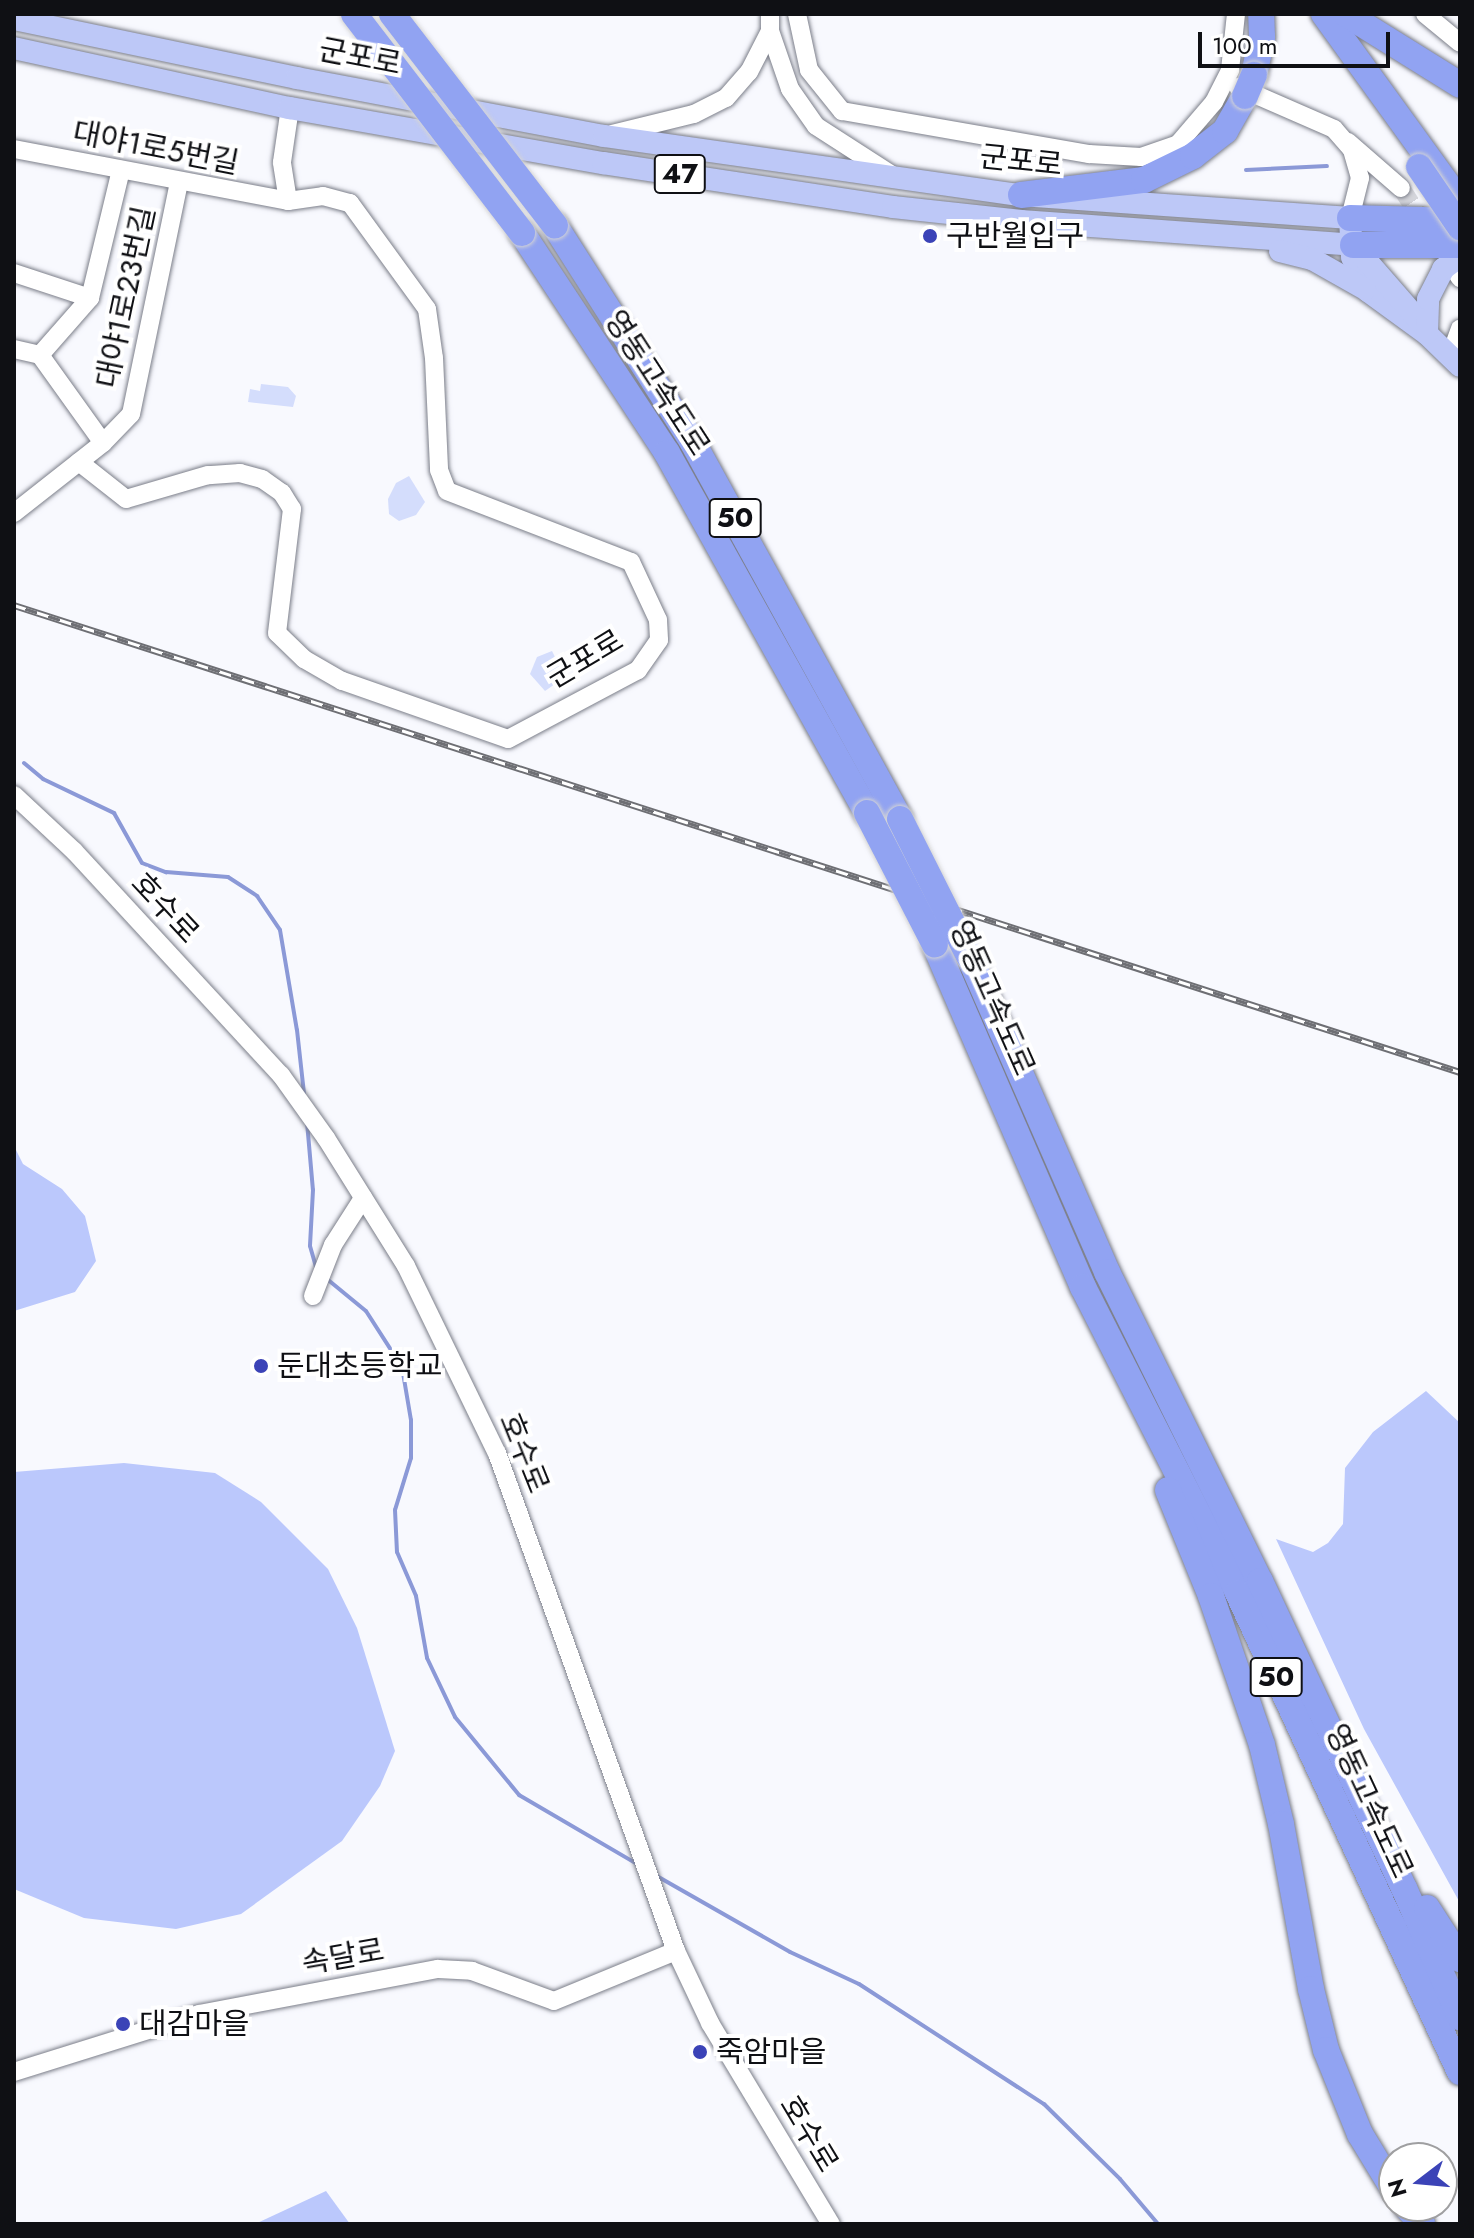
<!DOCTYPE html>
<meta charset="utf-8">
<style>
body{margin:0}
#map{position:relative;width:1474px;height:2238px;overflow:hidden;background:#f8f9fe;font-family:Jost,"Noto Sans KR",sans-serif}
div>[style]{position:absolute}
.green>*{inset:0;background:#d4ddfc}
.forest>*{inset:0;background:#bbc8fc}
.stream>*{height:4px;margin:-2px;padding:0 2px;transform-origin:2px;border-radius:2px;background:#8b99d7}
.minor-tunnel>*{height:18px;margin-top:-9px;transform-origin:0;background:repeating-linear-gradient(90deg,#d5d6db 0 18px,transparent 0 27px)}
.roads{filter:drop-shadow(0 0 2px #7b7e89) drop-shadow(0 0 2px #7b7e89)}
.minor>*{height:18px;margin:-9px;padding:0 9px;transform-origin:9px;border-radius:9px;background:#fff}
.major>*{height:22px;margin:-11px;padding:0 11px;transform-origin:11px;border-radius:11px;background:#bdc8f7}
.highway>*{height:26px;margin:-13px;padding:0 13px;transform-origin:13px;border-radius:13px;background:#91a3f2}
.rail>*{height:7px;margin-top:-3.5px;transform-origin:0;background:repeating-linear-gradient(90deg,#fff 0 12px,#6e6f74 0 24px);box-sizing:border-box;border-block:2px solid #6e6f74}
.bridges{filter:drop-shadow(0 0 2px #d4d4d5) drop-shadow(0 0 2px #d4d4d5)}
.highway-bridge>*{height:26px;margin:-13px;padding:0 13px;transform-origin:13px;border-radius:13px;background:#91a3f2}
.dots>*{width:22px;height:22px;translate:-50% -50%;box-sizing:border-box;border:4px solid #fff;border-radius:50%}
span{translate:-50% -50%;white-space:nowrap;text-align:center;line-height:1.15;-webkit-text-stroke:8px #fff;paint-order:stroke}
.shield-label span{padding:2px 6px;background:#fff;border:2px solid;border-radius:6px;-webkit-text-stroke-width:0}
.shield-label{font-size:28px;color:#0f1014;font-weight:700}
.street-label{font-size:30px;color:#0f1014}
.poi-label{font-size:30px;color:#0f1014}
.left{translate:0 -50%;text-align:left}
.frame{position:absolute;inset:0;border:16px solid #0f1014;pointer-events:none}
.north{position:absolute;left:1378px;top:2142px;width:80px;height:80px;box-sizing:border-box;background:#fff;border:2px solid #9f9fa1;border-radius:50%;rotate:254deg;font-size:22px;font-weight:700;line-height:32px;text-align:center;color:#0f1014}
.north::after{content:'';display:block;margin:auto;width:28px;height:36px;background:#3b43b7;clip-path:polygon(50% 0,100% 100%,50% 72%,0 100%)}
.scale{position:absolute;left:1198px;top:32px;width:192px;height:36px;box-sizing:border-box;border:4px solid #0f1014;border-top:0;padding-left:10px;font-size:24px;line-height:28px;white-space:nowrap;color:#0f1014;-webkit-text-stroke:6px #fff;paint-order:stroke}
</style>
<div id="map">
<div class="green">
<div style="clip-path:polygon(261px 384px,288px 387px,296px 396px,293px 407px,248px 402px,250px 389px,260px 391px)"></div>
<div style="clip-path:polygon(409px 476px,425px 502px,416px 515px,399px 521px,389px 514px,388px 499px,396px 483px)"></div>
<div style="clip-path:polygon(552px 651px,565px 677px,545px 691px,530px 674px,537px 657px)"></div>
</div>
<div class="forest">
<div style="clip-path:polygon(14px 1146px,23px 1164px,62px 1189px,85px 1216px,96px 1261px,75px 1292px,14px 1311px)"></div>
<div style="clip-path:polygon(1426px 1391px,1460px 1423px,1460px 1903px,1364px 1729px,1276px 1539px,1313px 1552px,1328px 1543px,1343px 1524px,1345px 1468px,1373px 1432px)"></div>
<div style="clip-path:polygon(124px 1463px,215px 1473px,261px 1502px,328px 1569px,357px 1628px,395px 1751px,380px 1786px,342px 1841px,241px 1914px,176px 1929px,84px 1918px,14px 1889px,14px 1472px)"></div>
<div style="clip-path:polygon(326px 2191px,350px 2224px,255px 2224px)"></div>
</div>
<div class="stream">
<div style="left:1246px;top:170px;width:81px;rotate:-2.8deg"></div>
<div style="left:24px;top:763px;width:25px;rotate:40deg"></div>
<div style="left:43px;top:779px;width:79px;rotate:25.6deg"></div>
<div style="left:114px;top:813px;width:57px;rotate:60.8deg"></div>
<div style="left:142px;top:863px;width:26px;rotate:21deg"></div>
<div style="left:166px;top:872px;width:62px;rotate:4.6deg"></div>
<div style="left:228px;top:877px;width:35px;rotate:33deg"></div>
<div style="left:257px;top:896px;width:41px;rotate:55.9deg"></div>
<div style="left:280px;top:930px;width:101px;rotate:80.4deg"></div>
<div style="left:297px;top:1030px;width:63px;rotate:83.7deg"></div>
<div style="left:307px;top:1122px;width:68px;rotate:85deg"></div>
<div style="left:313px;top:1190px;width:56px;rotate:93.1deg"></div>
<div style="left:310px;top:1246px;width:26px;rotate:74deg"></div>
<div style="left:327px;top:1279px;width:50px;rotate:39.4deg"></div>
<div style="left:366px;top:1311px;width:67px;rotate:57.3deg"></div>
<div style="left:402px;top:1367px;width:54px;rotate:80.4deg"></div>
<div style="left:411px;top:1420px;width:38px;rotate:90deg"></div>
<div style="left:411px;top:1458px;width:54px;rotate:107.1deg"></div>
<div style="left:395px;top:1510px;width:42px;rotate:87.3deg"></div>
<div style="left:397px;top:1552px;width:48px;rotate:66.6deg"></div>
<div style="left:416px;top:1596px;width:63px;rotate:79.9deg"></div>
<div style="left:427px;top:1658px;width:65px;rotate:64.6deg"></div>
<div style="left:455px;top:1717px;width:101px;rotate:50.6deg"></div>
<div style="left:519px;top:1795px;width:137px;rotate:30.3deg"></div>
<div style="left:655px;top:1875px;width:155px;rotate:29.7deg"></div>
<div style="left:790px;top:1952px;width:76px;rotate:24.9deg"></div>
<div style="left:859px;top:1984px;width:221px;rotate:33deg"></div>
<div style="left:1044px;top:2104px;width:107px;rotate:44.6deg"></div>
<div style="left:1120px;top:2179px;width:59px;rotate:49.8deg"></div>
</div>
<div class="minor-tunnel">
<div style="left:1401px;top:188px;width:45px;rotate:56.7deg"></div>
</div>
<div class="roads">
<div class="minor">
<div style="left:770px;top:14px;width:17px;rotate:90deg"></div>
<div style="left:770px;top:31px;width:61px;rotate:71deg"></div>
<div style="left:790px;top:89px;width:45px;rotate:54.9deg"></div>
<div style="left:816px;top:126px;width:90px;rotate:32.8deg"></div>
<div style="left:797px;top:14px;width:57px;rotate:77.9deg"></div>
<div style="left:809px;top:70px;width:53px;rotate:51.2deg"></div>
<div style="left:842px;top:111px;width:251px;rotate:9.9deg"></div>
<div style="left:1089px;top:154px;width:52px;rotate:3.3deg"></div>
<div style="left:1141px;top:157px;width:39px;rotate:-19deg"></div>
<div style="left:1178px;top:144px;width:55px;rotate:-49.4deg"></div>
<div style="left:1214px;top:102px;width:36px;rotate:-63deg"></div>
<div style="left:1230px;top:70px;width:56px;rotate:-83.9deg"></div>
<div style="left:1425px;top:14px;width:45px;rotate:39.6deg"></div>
<div style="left:1238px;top:87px;width:105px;rotate:23.6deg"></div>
<div style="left:1334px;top:129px;width:28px;rotate:49deg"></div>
<div style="left:1352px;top:150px;width:29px;rotate:74deg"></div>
<div style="left:1360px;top:178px;width:41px;rotate:104deg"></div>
<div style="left:612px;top:134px;width:84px;rotate:-13.7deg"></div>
<div style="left:694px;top:114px;width:36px;rotate:-27deg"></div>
<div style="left:726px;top:98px;width:35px;rotate:-49deg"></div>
<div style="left:749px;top:72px;width:46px;rotate:-62.9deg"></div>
<div style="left:1348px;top:142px;width:70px;rotate:41deg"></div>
<div style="left:14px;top:149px;width:279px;rotate:10.7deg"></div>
<div style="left:288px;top:201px;width:35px;rotate:-8deg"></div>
<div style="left:323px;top:196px;width:28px;rotate:15deg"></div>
<div style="left:350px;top:203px;width:131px;rotate:54deg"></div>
<div style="left:427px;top:309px;width:49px;rotate:81.9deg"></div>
<div style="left:434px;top:358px;width:112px;rotate:87.4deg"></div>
<div style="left:439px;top:470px;width:22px;rotate:69deg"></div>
<div style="left:447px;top:491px;width:197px;rotate:21.1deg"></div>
<div style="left:631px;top:562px;width:64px;rotate:65deg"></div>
<div style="left:658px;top:620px;width:20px;rotate:87deg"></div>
<div style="left:659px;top:640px;width:37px;rotate:125deg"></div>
<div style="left:638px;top:670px;width:147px;rotate:152deg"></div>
<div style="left:508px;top:739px;width:176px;rotate:-160.7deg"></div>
<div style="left:342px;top:681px;width:44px;rotate:-149.9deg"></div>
<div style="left:304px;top:659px;width:37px;rotate:-136deg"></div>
<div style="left:277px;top:633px;width:125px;rotate:-83.1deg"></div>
<div style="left:292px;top:509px;width:19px;rotate:-122deg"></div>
<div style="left:282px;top:493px;width:24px;rotate:-145deg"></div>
<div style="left:262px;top:479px;width:23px;rotate:-165deg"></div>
<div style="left:240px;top:473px;width:32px;rotate:176deg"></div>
<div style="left:208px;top:475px;width:85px;rotate:163.7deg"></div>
<div style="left:126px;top:499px;width:60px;rotate:-141.8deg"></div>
<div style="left:288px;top:201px;width:39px;rotate:-99deg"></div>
<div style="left:282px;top:162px;width:55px;rotate:-81.6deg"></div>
<div style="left:14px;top:273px;width:80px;rotate:18.2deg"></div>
<div style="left:90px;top:298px;width:132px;rotate:-76.4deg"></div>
<div style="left:1458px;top:275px;width:4px;rotate:56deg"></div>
<div style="left:14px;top:349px;width:27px;rotate:13deg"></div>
<div style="left:40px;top:355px;width:108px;rotate:54.4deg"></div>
<div style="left:40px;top:355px;width:76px;rotate:-48.7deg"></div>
<div style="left:1450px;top:356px;width:29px;rotate:-70deg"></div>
<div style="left:14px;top:513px;width:113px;rotate:-38.2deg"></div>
<div style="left:103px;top:443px;width:40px;rotate:-46deg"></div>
<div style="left:131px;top:414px;width:237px;rotate:-78.3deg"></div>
<div style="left:14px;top:795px;width:82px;rotate:43deg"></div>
<div style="left:74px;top:851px;width:305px;rotate:47.3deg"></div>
<div style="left:281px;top:1075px;width:77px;rotate:54.5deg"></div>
<div style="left:326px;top:1138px;width:151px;rotate:58deg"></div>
<div style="left:406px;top:1266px;width:208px;rotate:64.1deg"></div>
<div style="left:497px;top:1453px;width:529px;rotate:70.23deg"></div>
<div style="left:676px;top:1951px;width:80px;rotate:64.7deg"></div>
<div style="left:710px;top:2023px;width:235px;rotate:59deg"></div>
<div style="left:313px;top:1296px;width:55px;rotate:-68.6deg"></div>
<div style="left:333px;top:1245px;width:56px;rotate:-57.4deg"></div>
<div style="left:14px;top:2072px;width:194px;rotate:-17.4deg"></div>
<div style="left:199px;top:2014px;width:243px;rotate:-10.7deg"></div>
<div style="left:438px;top:1969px;width:34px;rotate:3deg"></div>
<div style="left:472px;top:1971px;width:87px;rotate:20.1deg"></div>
<div style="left:554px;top:2001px;width:132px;rotate:-22.3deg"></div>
</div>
<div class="major">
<div style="left:14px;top:19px;width:289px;rotate:11.8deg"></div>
<div style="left:297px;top:78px;width:312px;rotate:10.7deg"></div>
<div style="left:604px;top:136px;width:421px;rotate:8.1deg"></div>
<div style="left:1021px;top:195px;width:330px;rotate:4deg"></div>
<div style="left:1350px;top:218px;width:39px;rotate:87deg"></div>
<div style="left:1352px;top:257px;width:38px;rotate:65deg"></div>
<div style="left:1368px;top:291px;width:73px;rotate:36.1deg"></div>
<div style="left:1427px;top:334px;width:46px;rotate:44.1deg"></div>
<div style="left:14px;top:48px;width:282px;rotate:12.3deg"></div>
<div style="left:290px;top:108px;width:318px;rotate:10deg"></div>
<div style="left:603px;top:163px;width:293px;rotate:8.6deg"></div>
<div style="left:893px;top:207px;width:129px;rotate:6.2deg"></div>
<div style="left:1021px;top:221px;width:333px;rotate:4.1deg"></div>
<div style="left:1353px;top:245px;width:103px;rotate:48.9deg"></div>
<div style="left:1280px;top:251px;width:33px;rotate:14deg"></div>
<div style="left:1312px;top:259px;width:61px;rotate:29.5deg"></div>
<div style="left:1427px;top:333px;width:34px;rotate:-88deg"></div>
<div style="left:1428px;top:299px;width:34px;rotate:-63deg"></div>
<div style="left:1443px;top:269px;width:21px;rotate:-37deg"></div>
</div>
<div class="highway">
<div style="left:1324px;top:14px;width:232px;rotate:54.1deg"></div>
<div style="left:1346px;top:14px;width:134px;rotate:31.9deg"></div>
<div style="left:1254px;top:75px;width:39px;rotate:-78deg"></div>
<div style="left:1262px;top:37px;width:23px;rotate:-92deg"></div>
<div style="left:1021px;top:195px;width:124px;rotate:-7deg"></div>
<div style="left:1144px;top:180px;width:55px;rotate:-26.1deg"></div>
<div style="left:1193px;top:156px;width:41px;rotate:-38deg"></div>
<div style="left:1225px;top:131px;width:40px;rotate:-60.3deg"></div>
<div style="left:1350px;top:218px;width:110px;rotate:1.6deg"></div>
<div style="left:555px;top:226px;width:257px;rotate:57.5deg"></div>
<div style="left:693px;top:443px;width:429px;rotate:61.2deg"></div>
<div style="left:522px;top:233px;width:263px;rotate:56.6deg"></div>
<div style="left:667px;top:453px;width:412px;rotate:60.9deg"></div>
<div style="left:1353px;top:245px;width:107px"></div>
<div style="left:935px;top:945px;width:373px;rotate:66.6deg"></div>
<div style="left:1083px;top:1287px;width:343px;rotate:63.1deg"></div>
<div style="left:1238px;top:1593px;width:528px;rotate:65.13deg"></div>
<div style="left:969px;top:956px;width:345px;rotate:66.4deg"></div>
<div style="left:1107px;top:1272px;width:345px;rotate:63.7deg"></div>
<div style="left:1260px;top:1581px;width:339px;rotate:64.9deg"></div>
<div style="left:1404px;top:1888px;width:141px;rotate:66.5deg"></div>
<div style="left:1168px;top:1490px;width:114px;rotate:67.9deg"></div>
<div style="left:1211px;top:1596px;width:157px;rotate:71.1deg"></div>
<div style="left:1262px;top:1745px;width:81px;rotate:76.5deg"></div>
<div style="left:1281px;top:1824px;width:168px;rotate:79.7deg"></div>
<div style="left:1311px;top:1989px;width:63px;rotate:76.2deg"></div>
<div style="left:1326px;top:2050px;width:91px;rotate:68deg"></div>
<div style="left:1360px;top:2134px;width:66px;rotate:58.7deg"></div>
<div style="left:1427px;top:1908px;width:61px;rotate:57.1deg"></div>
<div style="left:1406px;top:2206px;width:24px;rotate:48deg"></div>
</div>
</div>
<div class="rail">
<div style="left:14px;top:605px;width:1520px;rotate:17.9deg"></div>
</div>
<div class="bridges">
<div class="highway-bridge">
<div style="left:354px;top:14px;width:276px;rotate:52.5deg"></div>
<div style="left:392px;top:14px;width:267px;rotate:52.4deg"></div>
<div style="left:1245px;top:96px;width:23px;rotate:-67deg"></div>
<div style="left:1419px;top:167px;width:73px;rotate:55.7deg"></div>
<div style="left:867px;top:813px;width:148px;rotate:62.7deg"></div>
<div style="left:900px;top:819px;width:153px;rotate:63.3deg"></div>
</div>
</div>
<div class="dots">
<div style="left:930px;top:236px;background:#3b43b7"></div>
<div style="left:261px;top:1366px;background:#3b43b7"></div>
<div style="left:123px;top:2024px;background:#3b43b7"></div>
<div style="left:700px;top:2052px;background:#3b43b7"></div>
</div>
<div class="shield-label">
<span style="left:680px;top:174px">47</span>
<span style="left:735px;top:518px">50</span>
<span style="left:1276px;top:1677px">50</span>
</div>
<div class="street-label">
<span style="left:360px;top:57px;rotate:11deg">군포로</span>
<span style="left:156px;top:148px;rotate:11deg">대야1로5번길</span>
<span style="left:1021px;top:161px;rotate:6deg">군포로</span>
<span style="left:126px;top:297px;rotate:-78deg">대야1로23번길</span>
<span style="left:657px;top:383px;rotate:57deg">영동고속도로</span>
<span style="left:585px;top:659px;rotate:-31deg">군포로</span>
<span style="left:165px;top:908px;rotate:47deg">호수로</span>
<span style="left:992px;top:998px;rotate:66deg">영동고속도로</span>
<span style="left:524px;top:1453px;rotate:68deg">호수로</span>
<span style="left:1369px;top:1801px;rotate:65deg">영동고속도로</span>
<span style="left:343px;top:1957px;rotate:-10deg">속달로</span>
<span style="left:809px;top:2134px;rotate:59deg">호수로</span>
</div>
<div class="poi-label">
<span class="left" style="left:946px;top:236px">구반월입구</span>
<span class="left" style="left:277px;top:1366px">둔대초등학교</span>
<span class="left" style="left:139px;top:2024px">대감마을</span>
<span class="left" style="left:716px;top:2052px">죽암마을</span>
</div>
<div class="frame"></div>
<div class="north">N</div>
<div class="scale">100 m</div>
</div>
